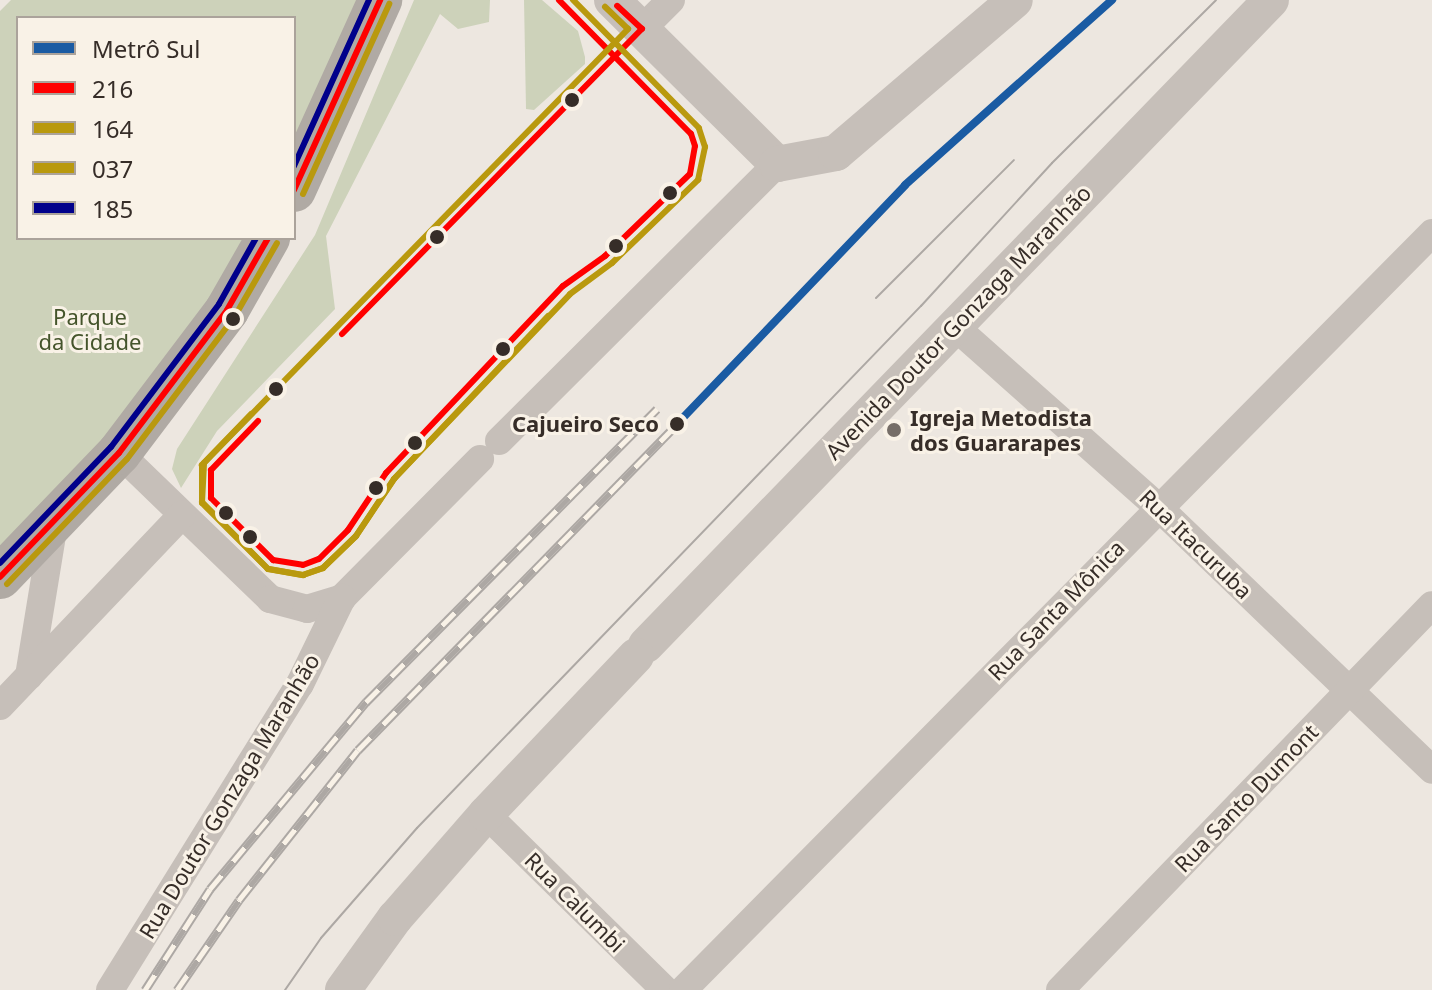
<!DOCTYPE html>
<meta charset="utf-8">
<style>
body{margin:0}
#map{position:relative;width:1432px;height:990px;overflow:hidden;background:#ede7e0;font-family:"Noto Sans",sans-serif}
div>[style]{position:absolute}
.green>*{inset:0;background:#cdd2ba}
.minor>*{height:28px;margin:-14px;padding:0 14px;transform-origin:14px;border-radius:14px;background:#c6bfb9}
.tertiary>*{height:36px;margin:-18px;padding:0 18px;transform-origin:18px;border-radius:18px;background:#c6bfb9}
.trunk>*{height:44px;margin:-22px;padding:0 22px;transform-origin:22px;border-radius:22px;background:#b0aaa4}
.tram>*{height:2px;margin:-1px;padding:0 1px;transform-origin:1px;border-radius:1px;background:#ada8a4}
.rail>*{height:9px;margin-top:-4.5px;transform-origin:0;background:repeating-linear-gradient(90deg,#f9f2e7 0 18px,#ada8a4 0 36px);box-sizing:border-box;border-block:2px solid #ada8a4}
.bus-1>*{height:6px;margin:-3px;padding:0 3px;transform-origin:3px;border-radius:3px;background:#f00}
.bus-2>*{height:6px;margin:-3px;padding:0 3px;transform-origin:3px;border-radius:3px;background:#b9990e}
.bus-3>*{height:6px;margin:-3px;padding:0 3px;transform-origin:3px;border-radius:3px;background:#b9990e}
.bus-4>*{height:6px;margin:-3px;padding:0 3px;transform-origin:3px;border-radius:3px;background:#00008b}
.metro-1>*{height:8px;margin:-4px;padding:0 4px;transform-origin:4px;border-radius:4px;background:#1a5ba3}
.dots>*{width:22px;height:22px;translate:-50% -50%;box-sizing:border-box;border:4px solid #f9f2e7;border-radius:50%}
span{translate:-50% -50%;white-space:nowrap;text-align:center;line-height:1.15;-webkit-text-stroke:6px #f9f2e7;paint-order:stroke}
.park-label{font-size:22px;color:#44542b}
.street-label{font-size:22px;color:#362d28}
.poi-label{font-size:22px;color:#362d28;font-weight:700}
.left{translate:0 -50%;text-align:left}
.stop-label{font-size:22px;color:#362d28;font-weight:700}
.right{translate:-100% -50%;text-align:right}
.legend{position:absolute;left:16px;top:16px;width:280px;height:224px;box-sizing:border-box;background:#f9f2e7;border:2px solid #aba39b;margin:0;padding:10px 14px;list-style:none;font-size:24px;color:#362d28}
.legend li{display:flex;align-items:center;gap:16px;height:40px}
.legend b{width:40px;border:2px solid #aba39b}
</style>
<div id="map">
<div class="green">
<div style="clip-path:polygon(11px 0,360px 0,294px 144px,294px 18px,18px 18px,18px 238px,251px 238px,208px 316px,0 565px,0 11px)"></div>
<div style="clip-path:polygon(414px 0,490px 0,489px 22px,458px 29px,440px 14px,326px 236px,335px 309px,217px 431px,181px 488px,172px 469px,177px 449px,315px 235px)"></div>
<div style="clip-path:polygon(524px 0,542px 0,578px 31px,585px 57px,585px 64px,534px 110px,526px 109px)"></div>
</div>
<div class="minor">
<div style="left:642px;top:29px;width:41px;rotate:-45deg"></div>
<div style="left:953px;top:325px;width:273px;rotate:41.6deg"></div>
<div style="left:1157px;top:506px;width:381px;rotate:43.8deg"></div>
<div style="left:499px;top:441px;width:392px;rotate:-44.9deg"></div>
<div style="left:119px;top:453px;width:210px;rotate:44deg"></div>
<div style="left:270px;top:599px;width:38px;rotate:15deg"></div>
<div style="left:307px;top:609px;width:37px;rotate:-17deg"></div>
<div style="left:342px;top:598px;width:196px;rotate:-45.2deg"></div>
<div style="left:29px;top:676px;width:155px;rotate:-80.7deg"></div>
<div style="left:0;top:706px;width:264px;rotate:-46.4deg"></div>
<div style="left:486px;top:814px;width:251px;rotate:44.5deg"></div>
<div style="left:110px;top:990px;width:360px;rotate:-58.2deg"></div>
<div style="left:300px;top:684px;width:96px;rotate:-64deg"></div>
<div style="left:683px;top:990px;width:1065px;rotate:-45.3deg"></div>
<div style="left:1060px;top:990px;width:535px;rotate:-45.98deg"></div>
</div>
<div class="tertiary">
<div style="left:612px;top:0;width:233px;rotate:44.8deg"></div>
<div style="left:777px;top:164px;width:60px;rotate:-10.6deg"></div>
<div style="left:836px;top:153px;width:235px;rotate:-40.5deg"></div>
<div style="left:646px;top:645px;width:898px;rotate:-45.9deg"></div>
<div style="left:343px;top:990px;width:89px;rotate:-54.2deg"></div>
<div style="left:395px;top:918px;width:138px;rotate:-48.8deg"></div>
<div style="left:486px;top:814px;width:218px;rotate:-46.5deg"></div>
</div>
<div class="trunk">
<div style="left:294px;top:190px;width:209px;rotate:-65.6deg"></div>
<div style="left:0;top:577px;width:172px;rotate:-46.2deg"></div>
<div style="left:119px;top:453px;width:179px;rotate:-52.9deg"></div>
<div style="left:227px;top:310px;width:83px;rotate:-60.3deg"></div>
</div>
<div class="tram">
<div style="left:876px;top:298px;width:195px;rotate:-45deg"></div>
<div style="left:285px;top:990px;width:63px;rotate:-55.3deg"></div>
<div style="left:321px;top:938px;width:146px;rotate:-48.9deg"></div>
<div style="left:417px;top:828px;width:726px;rotate:-46.01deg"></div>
<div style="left:921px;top:306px;width:194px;rotate:-47.5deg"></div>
<div style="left:1052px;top:163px;width:231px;rotate:-44.8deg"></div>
</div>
<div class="rail">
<div style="left:145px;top:990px;width:120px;rotate:-57.2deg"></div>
<div style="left:210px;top:889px;width:244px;rotate:-50.2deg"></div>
<div style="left:366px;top:702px;width:413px;rotate:-45.2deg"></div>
<div style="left:177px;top:990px;width:109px;rotate:-55.4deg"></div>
<div style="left:239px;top:900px;width:191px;rotate:-51.6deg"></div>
<div style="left:358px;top:750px;width:456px;rotate:-45.6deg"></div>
</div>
<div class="bus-1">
<div style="left:294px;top:190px;width:209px;rotate:-65.6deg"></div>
<div style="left:342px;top:334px;width:428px;rotate:-45.5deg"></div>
<div style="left:642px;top:29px;width:34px;rotate:-137deg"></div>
<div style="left:258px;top:421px;width:68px;rotate:133.8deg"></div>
<div style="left:211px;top:470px;width:28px;rotate:90deg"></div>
<div style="left:211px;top:498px;width:88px;rotate:45deg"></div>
<div style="left:273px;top:560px;width:30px;rotate:9deg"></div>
<div style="left:303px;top:565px;width:17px;rotate:-21deg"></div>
<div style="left:319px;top:559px;width:41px;rotate:-45deg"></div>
<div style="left:348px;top:530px;width:69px;rotate:-56.3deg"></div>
<div style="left:386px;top:473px;width:257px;rotate:-46.6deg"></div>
<div style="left:563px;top:286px;width:52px;rotate:-35.5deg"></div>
<div style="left:605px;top:256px;width:118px;rotate:-44deg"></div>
<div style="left:690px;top:174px;width:28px;rotate:-80deg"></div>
<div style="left:695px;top:146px;width:13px;rotate:-108deg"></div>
<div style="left:691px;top:134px;width:188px;rotate:-134.6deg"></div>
<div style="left:0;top:577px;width:172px;rotate:-46.2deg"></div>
<div style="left:119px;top:453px;width:179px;rotate:-52.9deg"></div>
<div style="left:227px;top:310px;width:83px;rotate:-60.3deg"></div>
</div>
<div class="bus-2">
<div style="left:303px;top:194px;width:209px;rotate:-65.6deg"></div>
<div style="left:251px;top:414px;width:71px;rotate:133.9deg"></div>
<div style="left:202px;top:465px;width:37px;rotate:90deg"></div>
<div style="left:202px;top:502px;width:94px;rotate:45.4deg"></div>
<div style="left:268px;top:569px;width:36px;rotate:10deg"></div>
<div style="left:303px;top:575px;width:21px;rotate:-19deg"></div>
<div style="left:323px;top:568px;width:46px;rotate:-44.1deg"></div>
<div style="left:356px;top:536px;width:69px;rotate:-56.3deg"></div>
<div style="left:394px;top:479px;width:255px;rotate:-46.4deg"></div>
<div style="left:570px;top:294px;width:52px;rotate:-36.4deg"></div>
<div style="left:612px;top:263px;width:120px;rotate:-44deg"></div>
<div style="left:698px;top:180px;width:34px;rotate:-78deg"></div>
<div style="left:705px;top:147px;width:20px;rotate:-108deg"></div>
<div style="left:699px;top:128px;width:180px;rotate:-134.5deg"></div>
<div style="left:7px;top:584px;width:173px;rotate:-46.2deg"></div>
<div style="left:127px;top:459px;width:179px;rotate:-52.9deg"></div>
<div style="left:235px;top:316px;width:84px;rotate:-60.1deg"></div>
</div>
<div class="bus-3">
<div style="left:548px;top:316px;width:224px;rotate:133.4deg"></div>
<div style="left:394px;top:479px;width:69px;rotate:123.7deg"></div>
<div style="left:356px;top:536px;width:46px;rotate:135.9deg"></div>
<div style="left:323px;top:568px;width:21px;rotate:161deg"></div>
<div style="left:303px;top:575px;width:36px;rotate:-170deg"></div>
<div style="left:268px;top:569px;width:93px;rotate:-135deg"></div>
<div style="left:202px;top:503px;width:40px;rotate:-87.1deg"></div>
<div style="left:204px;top:463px;width:607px;rotate:-45.67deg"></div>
<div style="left:628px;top:29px;width:32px;rotate:-136deg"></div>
</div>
<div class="bus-4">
<div style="left:294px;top:166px;width:182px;rotate:-65.7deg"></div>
<div style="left:0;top:563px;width:161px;rotate:-46.3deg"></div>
<div style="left:111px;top:447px;width:179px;rotate:-52.9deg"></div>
<div style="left:219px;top:304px;width:76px;rotate:-60.7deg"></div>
</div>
<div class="metro-1">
<div style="left:677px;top:424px;width:330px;rotate:-46.3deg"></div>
<div style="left:905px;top:185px;width:278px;rotate:-41.8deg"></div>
</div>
<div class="dots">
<div style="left:572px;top:100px;background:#362d28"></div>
<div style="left:670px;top:193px;background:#362d28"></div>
<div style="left:437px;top:237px;background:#362d28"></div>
<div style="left:616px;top:246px;background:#362d28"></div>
<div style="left:233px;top:319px;background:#362d28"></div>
<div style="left:503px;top:349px;background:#362d28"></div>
<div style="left:276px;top:389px;background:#362d28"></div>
<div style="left:677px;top:424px;background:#362d28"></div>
<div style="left:894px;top:430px;background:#766e68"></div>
<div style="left:415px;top:443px;background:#362d28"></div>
<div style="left:376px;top:488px;background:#362d28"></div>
<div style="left:226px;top:513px;background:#362d28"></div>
<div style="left:250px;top:537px;background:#362d28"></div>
</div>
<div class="park-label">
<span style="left:90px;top:329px">Parque<br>da Cidade</span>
</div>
<div class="street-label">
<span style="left:958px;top:322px;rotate:-46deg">Avenida Doutor Gonzaga Maranhão</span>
<span style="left:1196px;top:544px;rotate:44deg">Rua Itacuruba</span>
<span style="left:1056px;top:610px;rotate:-46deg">Rua Santa Mônica</span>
<span style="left:229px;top:796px;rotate:-59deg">Rua Doutor Gonzaga Maranhão</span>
<span style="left:1246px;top:798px;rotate:-46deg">Rua Santo Dumont</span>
<span style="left:575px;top:902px;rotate:45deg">Rua Calumbi</span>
</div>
<div class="poi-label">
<span class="left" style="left:910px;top:430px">Igreja Metodista<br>dos Guararapes</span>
</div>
<div class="stop-label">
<span class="right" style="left:659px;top:424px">Cajueiro Seco</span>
</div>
<ul class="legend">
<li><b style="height:10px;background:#1a5ba3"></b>Metrô Sul</li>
<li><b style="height:10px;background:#f00"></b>216</li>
<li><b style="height:10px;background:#b9990e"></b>164</li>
<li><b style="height:10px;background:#b9990e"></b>037</li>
<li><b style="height:10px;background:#00008b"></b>185</li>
</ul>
</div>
